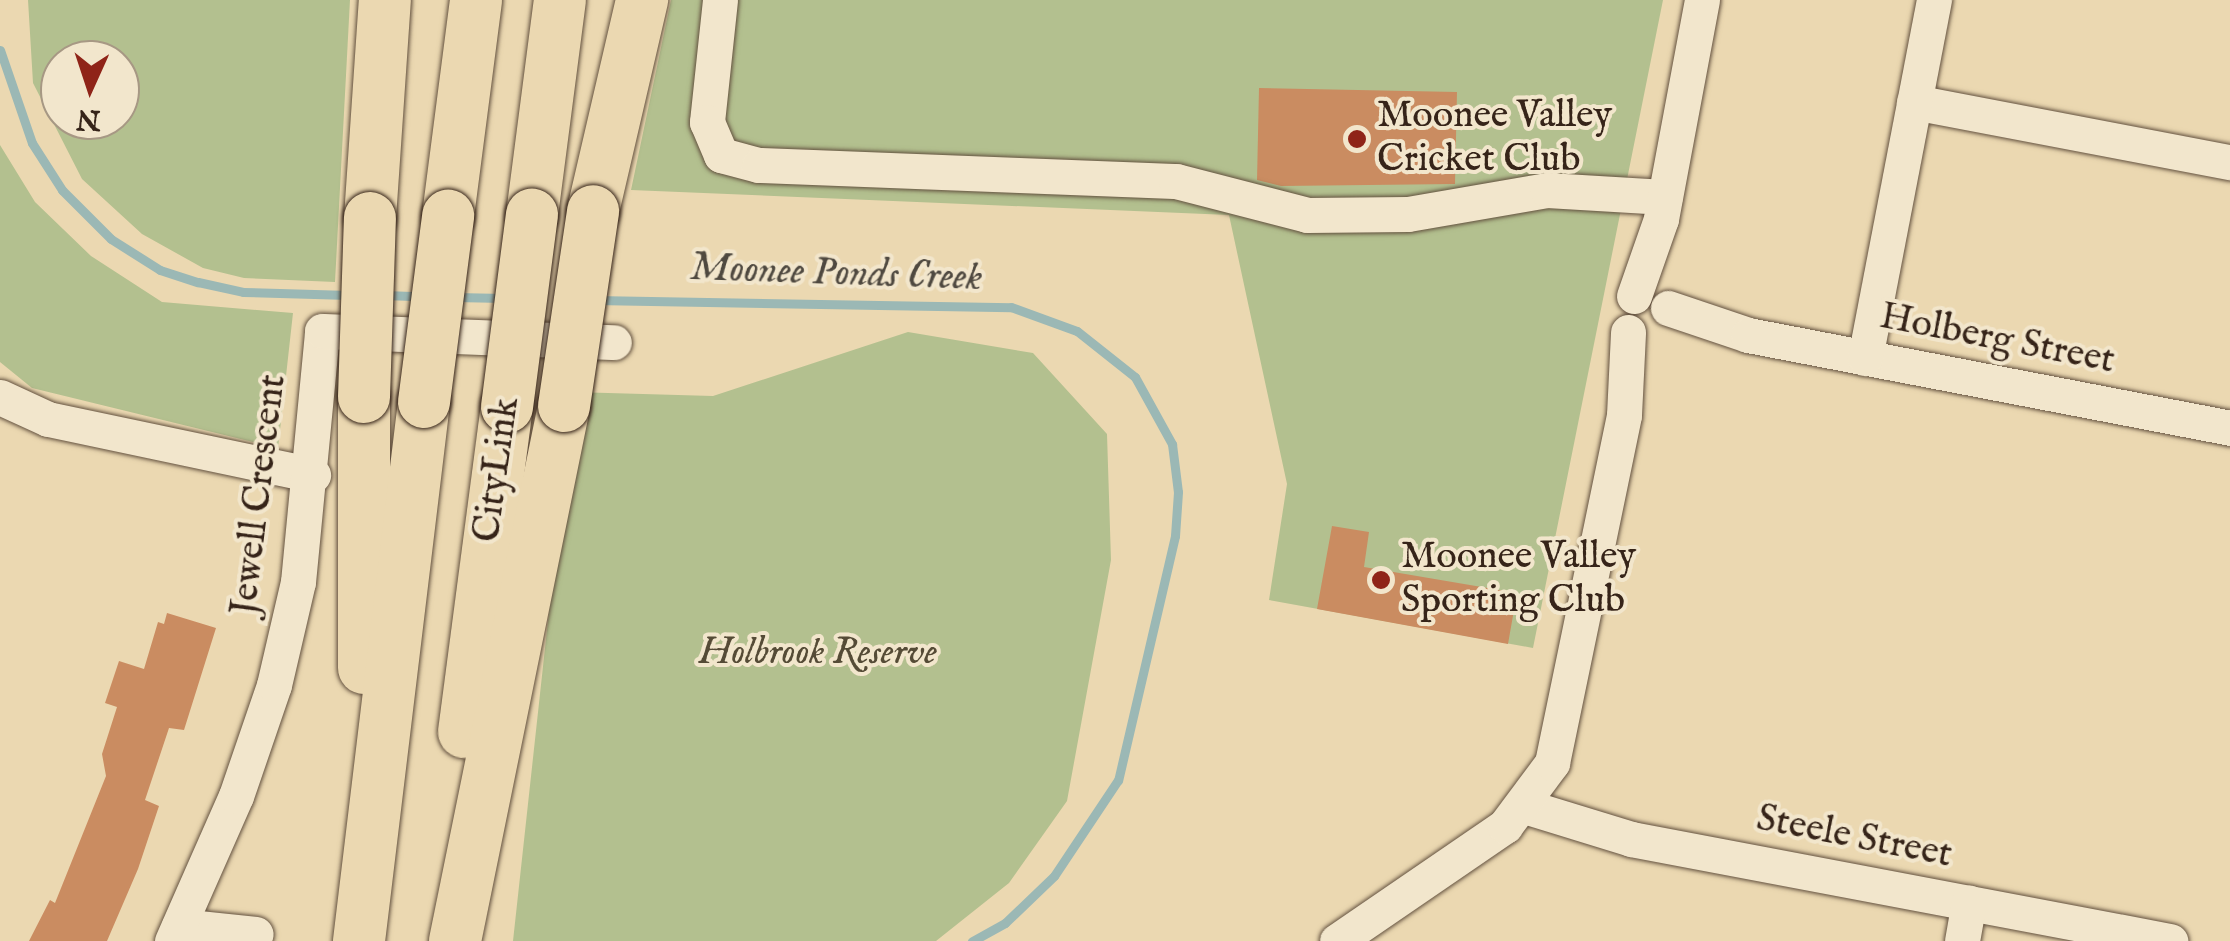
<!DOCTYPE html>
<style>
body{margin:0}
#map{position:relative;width:2230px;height:941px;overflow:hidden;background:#ebd8b1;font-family:"IM FELL English",serif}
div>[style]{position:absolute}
.green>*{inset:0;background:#b3c08f}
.stream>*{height:9px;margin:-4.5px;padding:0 4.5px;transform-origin:4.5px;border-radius:4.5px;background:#9bb8b5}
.building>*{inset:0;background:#ca8c61}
.roads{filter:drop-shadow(0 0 2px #63513f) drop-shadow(0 0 2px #63513f)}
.minor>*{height:35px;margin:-17.5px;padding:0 17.5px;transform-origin:17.5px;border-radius:17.5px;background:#f2e6cc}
.highway>*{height:52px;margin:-26px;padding:0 26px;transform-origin:26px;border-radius:26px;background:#ebd8b1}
.bridges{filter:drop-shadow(0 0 2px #362419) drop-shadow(0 0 2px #362419)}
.highway-bridge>*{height:52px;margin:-26px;padding:0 26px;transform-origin:26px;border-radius:26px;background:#ebd8b1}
.dots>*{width:28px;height:28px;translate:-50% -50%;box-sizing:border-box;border:5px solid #f2e6cc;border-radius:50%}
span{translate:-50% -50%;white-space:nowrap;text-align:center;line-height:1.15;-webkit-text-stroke:8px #f2e6cc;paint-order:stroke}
.poi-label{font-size:38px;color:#362419}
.left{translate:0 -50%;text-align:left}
.street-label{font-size:38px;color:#362419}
.park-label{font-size:38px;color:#554b36;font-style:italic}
.water-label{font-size:40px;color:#4f4940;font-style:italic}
.north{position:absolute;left:40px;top:40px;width:100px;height:100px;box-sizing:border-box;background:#f2e6cc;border:2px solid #a79884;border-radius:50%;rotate:183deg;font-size:28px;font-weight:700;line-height:40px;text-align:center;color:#362419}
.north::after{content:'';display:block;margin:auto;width:35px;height:45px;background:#8f2418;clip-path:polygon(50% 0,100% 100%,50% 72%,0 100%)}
</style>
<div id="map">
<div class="green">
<div style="clip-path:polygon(evenodd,28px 0,350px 0,335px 282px,244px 278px,203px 268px,142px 234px,82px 179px,33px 83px,28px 0,60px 60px,120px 60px,120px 120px,60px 120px,60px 60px)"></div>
<div style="clip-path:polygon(671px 0,1663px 0,1533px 648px,1269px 600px,1287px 484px,1229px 215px,631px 190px)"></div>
<div style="clip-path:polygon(0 145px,35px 202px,91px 256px,162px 302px,293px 313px,278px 448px,32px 388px,0 362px)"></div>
<div style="clip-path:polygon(908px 332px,1033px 353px,1107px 434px,1111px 560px,1067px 801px,1009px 883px,936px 941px,513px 941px,573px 392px,713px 396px)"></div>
</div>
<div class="stream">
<div style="left:0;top:50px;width:98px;rotate:71deg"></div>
<div style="left:32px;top:143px;width:56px;rotate:57.4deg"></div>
<div style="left:62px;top:190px;width:69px;rotate:45deg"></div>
<div style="left:111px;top:239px;width:58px;rotate:32.3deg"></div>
<div style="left:160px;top:270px;width:40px;rotate:18deg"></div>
<div style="left:198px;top:282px;width:46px;rotate:12.5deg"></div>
<div style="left:243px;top:292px;width:106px;rotate:1.6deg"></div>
<div style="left:384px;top:295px;width:35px;rotate:2deg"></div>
<div style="left:454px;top:297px;width:50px;rotate:1.1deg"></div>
<div style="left:594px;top:300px;width:417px;rotate:1deg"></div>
<div style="left:1011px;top:307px;width:70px;rotate:20deg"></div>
<div style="left:1077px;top:331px;width:74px;rotate:38.4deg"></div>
<div style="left:1135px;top:377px;width:77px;rotate:61.1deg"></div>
<div style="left:1172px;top:444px;width:48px;rotate:82.9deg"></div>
<div style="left:1178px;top:492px;width:44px;rotate:93.9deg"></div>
<div style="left:1175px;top:536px;width:251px;rotate:103.1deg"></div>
<div style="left:1118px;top:780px;width:115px;rotate:123.7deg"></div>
<div style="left:1054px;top:876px;width:68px;rotate:136.2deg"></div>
<div style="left:1005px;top:923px;width:38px;rotate:151deg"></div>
</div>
<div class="building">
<div style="clip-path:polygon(1259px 88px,1457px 92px,1455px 184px,1281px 186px,1257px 180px)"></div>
<div style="clip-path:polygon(1332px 526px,1369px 532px,1364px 567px,1517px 593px,1508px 644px,1317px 609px)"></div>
<div style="clip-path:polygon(167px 613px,216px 628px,184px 730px,169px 728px,145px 800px,159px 806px,138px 869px,107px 941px,29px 941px,50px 900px,55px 903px,106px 776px,102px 754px,117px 707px,105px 703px,119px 661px,144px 669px,158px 622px,164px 624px)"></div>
</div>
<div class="roads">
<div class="minor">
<div style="left:720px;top:0;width:123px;rotate:96.1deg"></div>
<div style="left:707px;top:122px;width:36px;rotate:67deg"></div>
<div style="left:721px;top:155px;width:39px;rotate:15deg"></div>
<div style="left:759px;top:165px;width:417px;rotate:2.2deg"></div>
<div style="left:1176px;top:181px;width:135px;rotate:14.5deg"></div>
<div style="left:1307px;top:215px;width:101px;rotate:-0.6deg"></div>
<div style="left:1408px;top:214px;width:141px;rotate:-9.8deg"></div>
<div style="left:1547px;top:190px;width:118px;rotate:3.4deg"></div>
<div style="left:1914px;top:102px;width:322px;rotate:10.8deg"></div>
<div style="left:1634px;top:296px;width:82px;rotate:-70.7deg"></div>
<div style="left:1661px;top:219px;width:223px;rotate:-79.4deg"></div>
<div style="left:1668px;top:308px;width:84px;rotate:18.6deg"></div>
<div style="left:1748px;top:335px;width:491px;rotate:10.9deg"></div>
<div style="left:1865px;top:358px;width:365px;rotate:-79.1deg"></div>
<div style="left:0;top:397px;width:53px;rotate:24.6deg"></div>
<div style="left:48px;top:419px;width:271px;rotate:11.9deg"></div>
<div style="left:1524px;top:806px;width:112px;rotate:17.1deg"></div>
<div style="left:1631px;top:839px;width:549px;rotate:10.72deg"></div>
<div style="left:179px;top:926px;width:77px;rotate:5.9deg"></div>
<div style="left:172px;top:941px;width:158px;rotate:-66.2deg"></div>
<div style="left:236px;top:796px;width:117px;rotate:-71.1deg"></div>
<div style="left:274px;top:685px;width:106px;rotate:-76.9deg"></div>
<div style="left:298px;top:582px;width:252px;rotate:-84.5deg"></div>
<div style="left:322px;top:331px;width:292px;rotate:2.2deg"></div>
<div style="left:1337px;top:941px;width:204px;rotate:-34.4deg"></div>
<div style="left:1505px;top:826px;width:79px;rotate:-53.3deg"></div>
<div style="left:1552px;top:763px;width:355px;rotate:-78.3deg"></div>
<div style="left:1624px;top:415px;width:83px;rotate:-87.2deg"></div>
<div style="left:1962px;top:941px;width:39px;rotate:-80deg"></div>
</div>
<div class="highway">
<div style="left:593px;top:211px;width:217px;rotate:-76.9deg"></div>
<div style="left:532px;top:215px;width:217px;rotate:-82.6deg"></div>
<div style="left:448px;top:216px;width:218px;rotate:-82.6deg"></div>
<div style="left:370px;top:218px;width:219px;rotate:-86.1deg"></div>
<div style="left:364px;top:397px;width:271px;rotate:90deg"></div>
<div style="left:464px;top:732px;width:328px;rotate:-82.5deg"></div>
<div style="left:359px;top:941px;width:543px;rotate:-83.12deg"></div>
<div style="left:455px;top:941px;width:546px;rotate:-78.48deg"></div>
</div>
</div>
<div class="bridges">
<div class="highway-bridge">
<div style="left:364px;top:397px;width:179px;rotate:-88.1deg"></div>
<div style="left:424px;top:402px;width:188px;rotate:-82.6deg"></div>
<div style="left:564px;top:406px;width:197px;rotate:-81.5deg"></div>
<div style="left:507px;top:407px;width:194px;rotate:-82.6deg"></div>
</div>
</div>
<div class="dots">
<div style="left:1357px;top:139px;background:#8f2418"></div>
<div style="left:1381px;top:580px;background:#8f2418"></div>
</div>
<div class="poi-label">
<span class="left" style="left:1377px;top:139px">Moonee Valley<br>Cricket Club</span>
<span class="left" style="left:1401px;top:580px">Moonee Valley<br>Sporting Club</span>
</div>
<div class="street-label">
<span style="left:1997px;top:340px;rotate:11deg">Holberg Street</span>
<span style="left:498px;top:470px;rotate:-82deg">CityLink</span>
<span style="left:260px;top:495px;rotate:-83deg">Jewell Crescent</span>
<span style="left:1854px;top:838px;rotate:11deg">Steele Street</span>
</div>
<div class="park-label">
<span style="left:818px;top:654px">Holbrook Reserve</span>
</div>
<div class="water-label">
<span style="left:836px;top:274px;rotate:2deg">Moonee Ponds Creek</span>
</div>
<div class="north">N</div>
</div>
